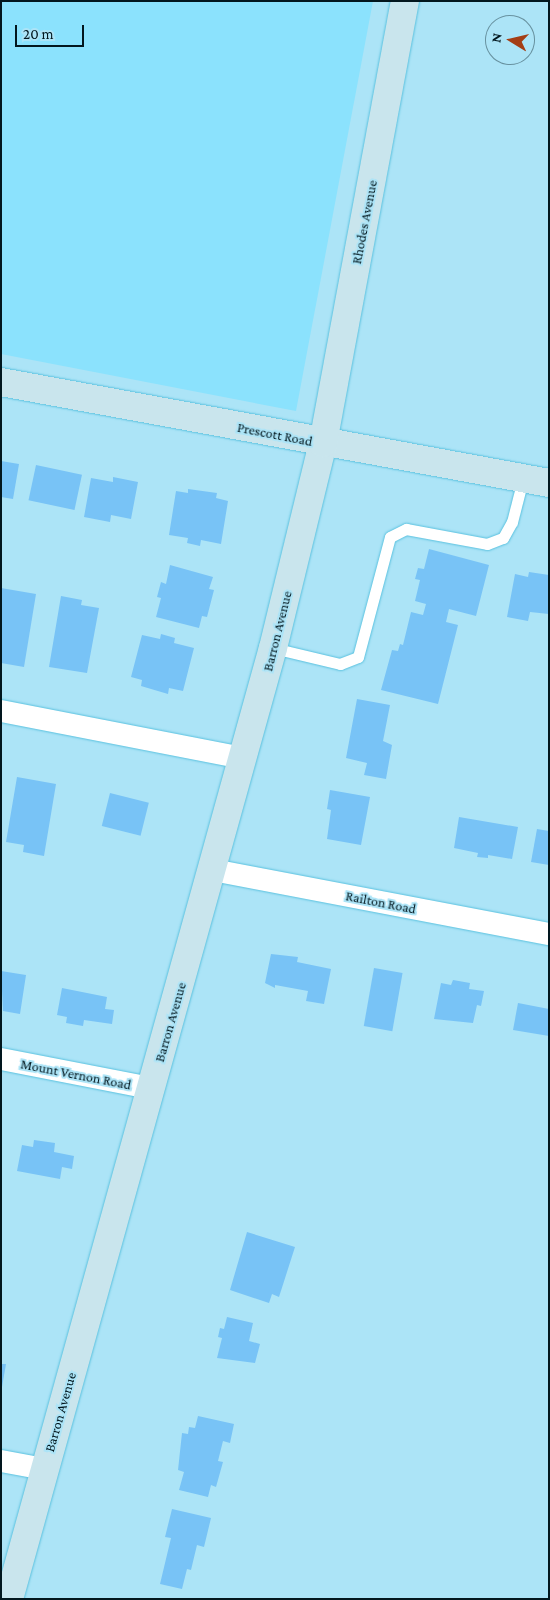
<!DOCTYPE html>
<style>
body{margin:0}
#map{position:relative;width:550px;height:1600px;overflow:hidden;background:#ace4f7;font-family:"Crimson Pro",serif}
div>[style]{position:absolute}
.built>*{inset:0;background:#8be2fd}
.building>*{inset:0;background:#78c3f6;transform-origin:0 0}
.roads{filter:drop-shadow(0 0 1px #59c1df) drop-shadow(0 0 1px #59c1df)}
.service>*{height:11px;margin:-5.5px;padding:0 5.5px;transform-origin:5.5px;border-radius:5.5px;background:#fff}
.minor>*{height:22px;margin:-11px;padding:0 11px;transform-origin:11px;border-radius:11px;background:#fff}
.secondary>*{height:28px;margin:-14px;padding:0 14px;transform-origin:14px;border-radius:14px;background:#c9e5ed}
span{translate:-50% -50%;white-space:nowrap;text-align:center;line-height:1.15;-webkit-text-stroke:4px #ace4f7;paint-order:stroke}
.street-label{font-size:14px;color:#02171e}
.frame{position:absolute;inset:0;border:2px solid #02171e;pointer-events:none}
.north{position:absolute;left:485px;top:15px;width:50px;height:50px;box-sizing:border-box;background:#ace4f7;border:1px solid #6892a0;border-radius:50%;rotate:279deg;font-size:14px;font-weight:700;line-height:20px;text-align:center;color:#02171e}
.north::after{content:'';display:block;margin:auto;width:18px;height:22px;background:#a43e15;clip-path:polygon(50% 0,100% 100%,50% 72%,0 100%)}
.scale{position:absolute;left:15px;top:25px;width:69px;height:22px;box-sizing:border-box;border:2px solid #02171e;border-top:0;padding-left:6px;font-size:15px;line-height:18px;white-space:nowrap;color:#02171e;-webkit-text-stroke:4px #ace4f7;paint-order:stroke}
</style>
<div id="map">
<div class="built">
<div style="clip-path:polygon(1px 1px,373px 1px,296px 411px,1px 354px)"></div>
</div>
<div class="building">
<div style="clip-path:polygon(1px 461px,19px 464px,13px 499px,1px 497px)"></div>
<div style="left:36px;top:465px;width:47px;height:36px;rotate:12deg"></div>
<div style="clip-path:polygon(113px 477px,138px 482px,131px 519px,111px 515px,110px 522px,84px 517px,91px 478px,113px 482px)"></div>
<div style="clip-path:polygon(188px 489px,217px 493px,216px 498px,228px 501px,221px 544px,201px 540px,200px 546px,187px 543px,188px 538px,169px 535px,176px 491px,188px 493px)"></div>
<div style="clip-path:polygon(429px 549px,489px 565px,476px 616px,449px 609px,446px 622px,458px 625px,438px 704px,381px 690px,392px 650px,398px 651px,400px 644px,403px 645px,411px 612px,423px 615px,426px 604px,415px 601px,420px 580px,415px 579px,418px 568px,424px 569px)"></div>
<div style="clip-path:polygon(170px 565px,213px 577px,209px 589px,214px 590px,207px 617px,202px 616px,199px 628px,156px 617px,161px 598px,157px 597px,161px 582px,166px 584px)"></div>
<div style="clip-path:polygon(529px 572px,549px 575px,549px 614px,530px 612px,528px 621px,507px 617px,515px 574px,528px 577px)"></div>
<div style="clip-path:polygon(1px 588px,36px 594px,24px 667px,1px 663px)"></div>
<div style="clip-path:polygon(61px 596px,82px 600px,81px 605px,99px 608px,87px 673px,49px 667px)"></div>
<div style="clip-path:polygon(161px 634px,175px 638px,174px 643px,194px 648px,183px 691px,169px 688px,168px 694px,141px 686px,142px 680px,131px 677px,142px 635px,160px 639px)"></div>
<div style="clip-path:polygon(357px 699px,390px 705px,383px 741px,392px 745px,386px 779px,364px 775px,367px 763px,346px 758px)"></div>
<div style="clip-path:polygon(17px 777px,56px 784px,44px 856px,23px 852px,24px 845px,6px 842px)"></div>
<div style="clip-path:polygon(330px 790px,370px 797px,361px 845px,327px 839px,331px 810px,327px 809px)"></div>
<div style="left:110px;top:793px;width:40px;height:34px;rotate:14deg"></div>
<div style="clip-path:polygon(459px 817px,518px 827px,512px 859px,488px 855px,488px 858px,477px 857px,478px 853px,454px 848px)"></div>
<div style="clip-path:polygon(537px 829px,549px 831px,549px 865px,531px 862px)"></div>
<div style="clip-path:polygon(271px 954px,298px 957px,297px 962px,331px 969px,324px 1004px,306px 1001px,308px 991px,275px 985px,275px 988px,265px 983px)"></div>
<div style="left:374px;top:968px;width:29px;height:59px;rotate:10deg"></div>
<div style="clip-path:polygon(1px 971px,26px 975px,20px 1014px,3px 1011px)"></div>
<div style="clip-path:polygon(453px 980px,470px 983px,469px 989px,484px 991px,481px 1006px,477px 1005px,473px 1023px,434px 1019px,441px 983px,451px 985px)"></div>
<div style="clip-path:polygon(62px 988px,107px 997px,105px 1009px,114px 1010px,112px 1024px,84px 1020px,83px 1026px,66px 1023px,67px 1017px,57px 1015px)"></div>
<div style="clip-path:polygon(518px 1003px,549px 1009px,549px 1036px,513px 1030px)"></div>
<div style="clip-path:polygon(34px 1140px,55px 1143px,54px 1152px,74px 1156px,72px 1169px,62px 1167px,60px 1179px,17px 1171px,22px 1145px,33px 1147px)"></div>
<div style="clip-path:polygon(247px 1232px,295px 1247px,279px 1297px,272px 1294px,269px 1303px,230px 1290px)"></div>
<div style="clip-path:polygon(227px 1317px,253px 1323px,249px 1341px,260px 1344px,255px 1363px,217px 1358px,222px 1338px,218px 1337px,220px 1328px,224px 1329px)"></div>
<div style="clip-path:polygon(1px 1364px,6px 1364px,2px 1387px,1px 1387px)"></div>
<div style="clip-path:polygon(198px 1416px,234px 1424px,230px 1443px,223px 1441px,218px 1461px,223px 1462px,216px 1487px,211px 1485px,208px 1497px,179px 1490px,184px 1472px,178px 1470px,182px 1433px,188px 1434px,189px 1427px,195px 1428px)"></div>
<div style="clip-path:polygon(172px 1509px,211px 1518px,204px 1547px,197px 1545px,191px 1570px,187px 1569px,182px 1589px,160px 1584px,171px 1538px,165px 1537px)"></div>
</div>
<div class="roads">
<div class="service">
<div style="left:273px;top:648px;width:69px;rotate:13.4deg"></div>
<div style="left:340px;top:664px;width:19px;rotate:-21deg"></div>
<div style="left:358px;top:657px;width:124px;rotate:-75.1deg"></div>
<div style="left:390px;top:537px;width:18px;rotate:-27deg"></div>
<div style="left:406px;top:529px;width:82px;rotate:10.5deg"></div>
<div style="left:487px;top:544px;width:17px;rotate:-21deg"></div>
<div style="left:503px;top:538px;width:18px;rotate:-61deg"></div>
<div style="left:512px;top:522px;width:44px;rotate:-75.7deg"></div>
</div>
<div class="minor">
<div style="left:1px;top:711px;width:247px;rotate:11deg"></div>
<div style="left:213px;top:870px;width:342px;rotate:10.8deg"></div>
<div style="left:1px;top:1059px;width:152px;rotate:11deg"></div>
<div style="left:1px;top:1461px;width:44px;rotate:10.5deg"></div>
</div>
<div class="secondary">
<div style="left:1px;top:382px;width:557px;rotate:10.44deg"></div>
<div style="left:9px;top:1599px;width:987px;rotate:-74.49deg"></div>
<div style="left:273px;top:648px;width:211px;rotate:-76.3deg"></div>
<div style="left:323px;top:443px;width:450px;rotate:-79.5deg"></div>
</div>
</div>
<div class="street-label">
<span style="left:364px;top:222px;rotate:-79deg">Rhodes Avenue</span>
<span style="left:275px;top:434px;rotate:11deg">Prescott Road</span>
<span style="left:277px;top:631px;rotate:-76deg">Barron Avenue</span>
<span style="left:381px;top:902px;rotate:11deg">Railton Road</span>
<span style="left:170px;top:1022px;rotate:-74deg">Barron Avenue</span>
<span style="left:76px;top:1074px;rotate:11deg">Mount Vernon Road</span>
<span style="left:60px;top:1412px;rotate:-74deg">Barron Avenue</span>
</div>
<div class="frame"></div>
<div class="north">N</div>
<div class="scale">20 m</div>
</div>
